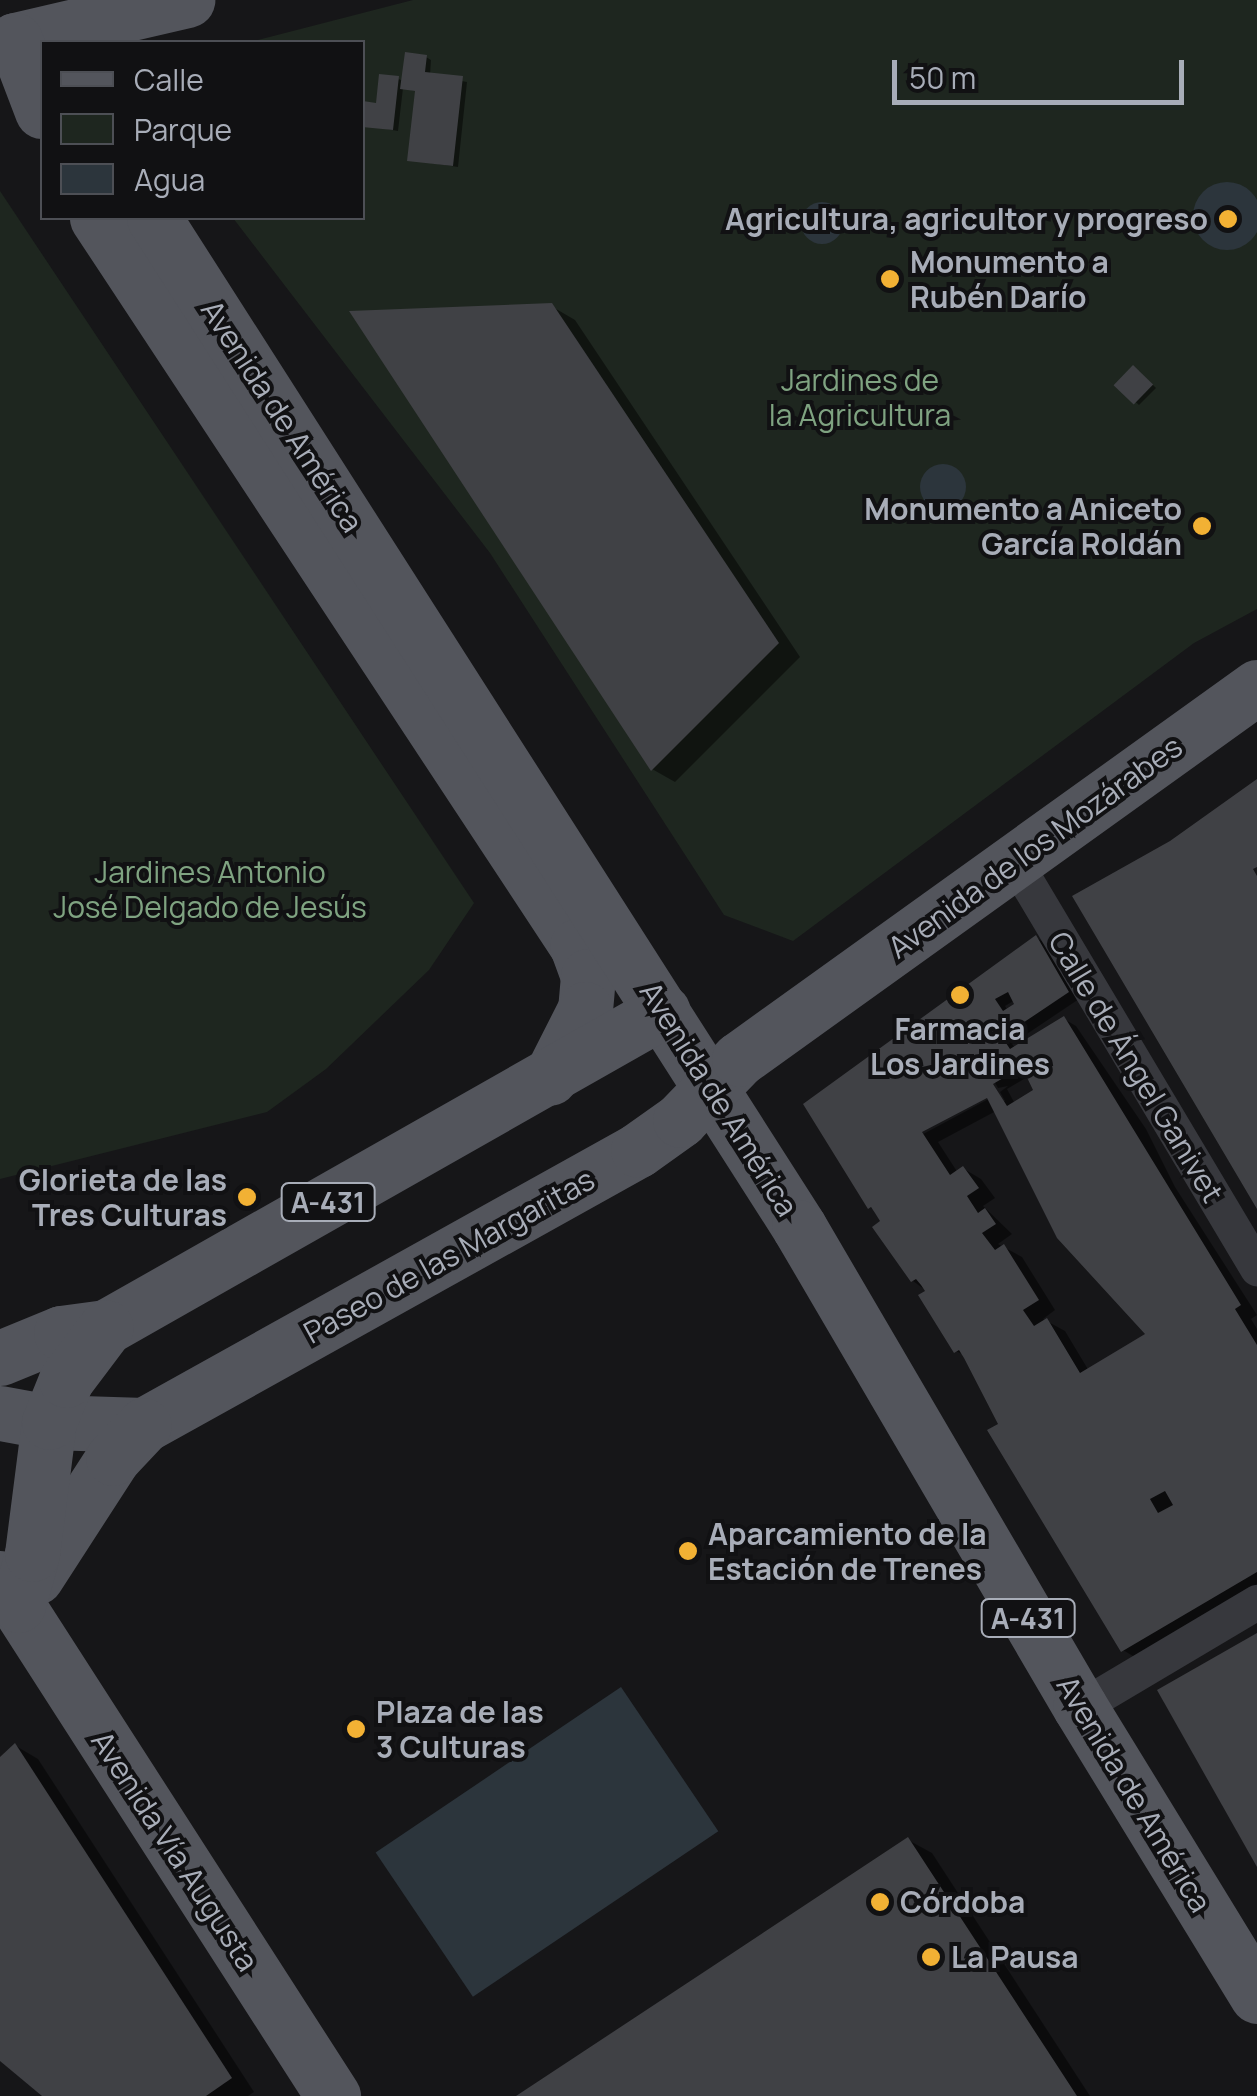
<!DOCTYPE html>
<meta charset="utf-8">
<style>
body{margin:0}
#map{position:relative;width:1257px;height:2096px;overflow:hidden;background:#161618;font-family:Manrope,sans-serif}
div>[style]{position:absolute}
.green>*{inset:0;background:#1e261f}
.water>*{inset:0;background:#2c353c;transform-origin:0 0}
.round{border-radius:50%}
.shadow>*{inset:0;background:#0007}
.building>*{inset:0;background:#404145;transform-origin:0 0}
.street>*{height:35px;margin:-17.5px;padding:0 17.5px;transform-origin:17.5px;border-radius:17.5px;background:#37383d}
.primary>*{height:55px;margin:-27.5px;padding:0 27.5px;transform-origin:27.5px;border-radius:27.5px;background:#53555c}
.dots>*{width:28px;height:28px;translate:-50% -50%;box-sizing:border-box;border:5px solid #111113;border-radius:50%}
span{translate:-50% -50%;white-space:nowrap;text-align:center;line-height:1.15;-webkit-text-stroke:8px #111113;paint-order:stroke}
.shield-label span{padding:2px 8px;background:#111113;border:2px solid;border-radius:8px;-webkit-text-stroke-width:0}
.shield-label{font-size:28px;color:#a8adb8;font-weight:700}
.poi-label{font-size:30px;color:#a8adb8;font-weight:700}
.right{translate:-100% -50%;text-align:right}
.left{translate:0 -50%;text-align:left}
.park-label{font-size:30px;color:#7fa381}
.street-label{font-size:30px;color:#a8adb8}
.legend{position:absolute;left:40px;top:40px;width:325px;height:180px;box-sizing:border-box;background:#111113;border:2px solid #4d4f55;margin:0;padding:12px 18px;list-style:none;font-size:30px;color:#a8adb8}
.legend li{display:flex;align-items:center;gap:20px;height:50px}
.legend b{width:50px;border:2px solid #4d4f55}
.scale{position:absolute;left:892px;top:60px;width:292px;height:45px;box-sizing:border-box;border:5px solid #a8adb8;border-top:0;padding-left:12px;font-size:30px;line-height:35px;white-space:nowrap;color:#a8adb8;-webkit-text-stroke:8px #111113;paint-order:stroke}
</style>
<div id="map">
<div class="green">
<div style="clip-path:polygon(413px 0,1257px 0,1257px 609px,1194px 643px,793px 941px,724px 915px,490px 553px,233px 218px,362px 218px,362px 42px,250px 42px)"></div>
<div style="clip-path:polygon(0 191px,474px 903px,429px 970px,326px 1069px,267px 1112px,0 1179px)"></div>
</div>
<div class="water">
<div class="round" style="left:1193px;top:182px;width:68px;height:68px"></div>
<div class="round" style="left:801px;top:202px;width:42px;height:42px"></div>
<div class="round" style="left:920px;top:464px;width:46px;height:46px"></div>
<div style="left:621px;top:1687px;width:174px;height:296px;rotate:56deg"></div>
</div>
<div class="shadow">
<div style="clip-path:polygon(426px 57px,431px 60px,430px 75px,467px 82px,458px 167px,410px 160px,418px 92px,403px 88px,398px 131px,363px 125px,399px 79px,404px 82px)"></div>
<div style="clip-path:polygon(551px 306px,575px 320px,800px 657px,675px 782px,652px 769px)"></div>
<div style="clip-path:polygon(1139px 371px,1156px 388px,1139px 405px,1116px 385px)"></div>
<div style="clip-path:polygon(evenodd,1036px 938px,1048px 944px,1079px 999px,1012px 1044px,1016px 1049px,1064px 1019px,1076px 1026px,1146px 1129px,1175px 1187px,1257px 1315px,1251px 1319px,1257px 1329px,1257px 1593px,1141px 1661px,1123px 1650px,966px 1356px,956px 1351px,928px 1292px,913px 1281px,877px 1212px,870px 1207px,807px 1105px,1036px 938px,1015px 1000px,1018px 1005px,1008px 1011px,1005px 1006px,1015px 1000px,1036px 938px,957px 1014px,998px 1088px,1008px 1086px,1000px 1092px,1005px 1101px,1001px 1103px,996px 1095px,912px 1140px,910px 1136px,957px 1014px,1036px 938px,1029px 1076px,1036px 1091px,1015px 1104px,1007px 1089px,1029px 1076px,1036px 938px,996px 1111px,1095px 1276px,1147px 1336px,1089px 1371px,1065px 1331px,1043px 1319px,1055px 1310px,1022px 1257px,998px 1244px,1012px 1234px,983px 1206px,995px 1198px,981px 1179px,964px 1169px,958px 1173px,938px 1142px,996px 1111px)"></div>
<div style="clip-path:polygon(16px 1746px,38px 1759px,254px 2092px,248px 2096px,46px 2096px,0 2057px,0 1760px)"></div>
<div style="clip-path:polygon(908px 1840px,932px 1853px,1090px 2096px,520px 2096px)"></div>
</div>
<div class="building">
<div style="clip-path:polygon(405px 52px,427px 55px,425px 72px,463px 76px,453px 166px,407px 161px,415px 91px,400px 89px)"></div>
<div style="clip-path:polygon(379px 74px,399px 76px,393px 130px,362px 127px,363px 101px,376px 103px)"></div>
<div style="clip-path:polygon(552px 303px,779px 643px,651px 771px,349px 311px)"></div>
<div style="left:1133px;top:365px;width:28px;height:28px;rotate:44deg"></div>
<div style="clip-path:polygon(1257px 779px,1257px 867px,1253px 869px,1257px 876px,1257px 1209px,1072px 896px,1170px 841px)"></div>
<div style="clip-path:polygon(evenodd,1036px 935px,1069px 992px,1002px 1037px,1010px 1049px,1064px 1016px,1241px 1305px,1235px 1309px,1257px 1345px,1257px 1572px,1121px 1652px,987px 1430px,998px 1424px,964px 1358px,959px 1350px,954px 1353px,918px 1295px,925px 1291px,921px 1285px,916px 1279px,911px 1282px,872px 1227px,880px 1221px,875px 1213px,871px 1207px,868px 1209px,803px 1104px,1036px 935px,1008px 992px,1014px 1004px,1003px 1011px,995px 999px,1008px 992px,1036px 935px,1022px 1067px,1033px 1090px,1007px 1106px,993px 1084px,1022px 1067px,1036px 935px,987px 1098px,1057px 1238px,1145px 1334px,1080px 1373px,1047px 1318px,1034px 1326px,1023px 1310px,1039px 1300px,1004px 1244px,995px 1250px,982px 1233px,996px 1224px,985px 1208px,978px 1213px,967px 1196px,979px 1188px,963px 1166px,950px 1175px,922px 1132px,987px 1098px,1036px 935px,1165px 1491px,1173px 1505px,1158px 1513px,1150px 1499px,1165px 1491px)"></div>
<div style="clip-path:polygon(1257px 1633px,1257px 1867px,1157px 1690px)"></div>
<div style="clip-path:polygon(15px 1743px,232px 2078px,206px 2096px,42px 2096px,0 2061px,0 1757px)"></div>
<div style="clip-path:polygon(908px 1837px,1077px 2096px,516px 2096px,710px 1968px)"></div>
</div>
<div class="street">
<div style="left:1016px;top:864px;width:471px;rotate:59.2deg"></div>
<div style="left:1080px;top:1707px;width:206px;rotate:-30.7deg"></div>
</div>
<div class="primary">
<div style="left:15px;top:40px;width:177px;rotate:-13.1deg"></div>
<div style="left:15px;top:40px;width:76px;rotate:69.2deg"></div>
<div style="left:97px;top:218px;width:872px;rotate:56.6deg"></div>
<div style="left:577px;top:946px;width:32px;rotate:70deg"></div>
<div style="left:588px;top:976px;width:33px;rotate:95deg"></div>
<div style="left:585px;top:1009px;width:77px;rotate:116.9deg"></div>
<div style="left:154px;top:218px;width:1198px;rotate:57.41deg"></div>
<div style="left:799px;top:1227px;width:556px;rotate:59.65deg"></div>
<div style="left:1080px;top:1707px;width:339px;rotate:58.5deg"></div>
<div style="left:0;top:1358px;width:66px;rotate:-22.3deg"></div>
<div style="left:61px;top:1333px;width:45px;rotate:-7.6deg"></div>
<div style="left:106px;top:1327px;width:640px;rotate:-29.57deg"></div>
<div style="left:0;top:1413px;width:50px;rotate:10.4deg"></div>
<div style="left:49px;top:1422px;width:95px;rotate:1.8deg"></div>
<div style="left:144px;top:1425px;width:565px;rotate:-29.1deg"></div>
<div style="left:638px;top:1150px;width:52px;rotate:-35.5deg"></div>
<div style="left:680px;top:1120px;width:85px;rotate:-46deg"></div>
<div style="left:739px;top:1059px;width:638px;rotate:-35.68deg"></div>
<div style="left:36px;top:1577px;width:142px;rotate:-57.1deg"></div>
<div style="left:113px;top:1458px;width:45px;rotate:-46.8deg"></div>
<div style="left:0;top:1578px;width:616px;rotate:57.26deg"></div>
<div style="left:18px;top:1605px;width:53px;rotate:-74.6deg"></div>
<div style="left:32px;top:1554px;width:133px;rotate:-82.7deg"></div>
<div style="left:49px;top:1422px;width:45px;rotate:-68deg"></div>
<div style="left:66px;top:1380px;width:66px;rotate:-53deg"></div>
</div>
<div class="dots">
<div style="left:1228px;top:219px;background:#f2b134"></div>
<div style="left:890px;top:279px;background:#f2b134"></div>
<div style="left:1202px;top:526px;background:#f2b134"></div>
<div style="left:960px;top:995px;background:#f2b134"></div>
<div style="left:247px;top:1197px;background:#f2b134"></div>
<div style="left:688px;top:1551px;background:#f2b134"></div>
<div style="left:356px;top:1729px;background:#f2b134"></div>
<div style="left:880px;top:1902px;background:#f2b134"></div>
<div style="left:931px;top:1957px;background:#f2b134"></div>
</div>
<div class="shield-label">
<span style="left:328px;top:1202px">A-431</span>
<span style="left:1028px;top:1618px">A-431</span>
</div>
<div class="poi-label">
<span class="right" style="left:1208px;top:219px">Agricultura, agricultor y progreso</span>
<span class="left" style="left:910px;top:279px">Monumento a<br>Rubén Darío</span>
<span class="right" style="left:1182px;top:526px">Monumento a Aniceto<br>García Roldán</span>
<span style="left:960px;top:1046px">Farmacia<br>Los Jardines</span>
<span class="right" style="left:227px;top:1197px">Glorieta de las<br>Tres Culturas</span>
<span class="left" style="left:708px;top:1551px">Aparcamiento de la<br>Estación de Trenes</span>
<span class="left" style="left:376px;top:1729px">Plaza de las<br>3 Culturas</span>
<span class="left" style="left:900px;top:1902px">Córdoba</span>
<span class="left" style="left:951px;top:1957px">La Pausa</span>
</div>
<div class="park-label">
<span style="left:860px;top:397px">Jardines de<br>la Agricultura</span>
<span style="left:210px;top:889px">Jardines Antonio<br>José Delgado de Jesús</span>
</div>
<div class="street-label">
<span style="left:282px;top:416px;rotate:57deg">Avenida de América</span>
<span style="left:1035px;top:847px;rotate:-36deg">Avenida de los Mozárabes</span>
<span style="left:1136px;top:1067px;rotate:59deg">Calle de Ángel Ganivet</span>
<span style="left:719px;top:1099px;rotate:58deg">Avenida de América</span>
<span style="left:449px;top:1256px;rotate:-29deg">Paseo de las Margaritas</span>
<span style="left:1134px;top:1794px;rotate:59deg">Avenida de América</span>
<span style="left:175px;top:1851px;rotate:57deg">Avenida Vía Augusta</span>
</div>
<ul class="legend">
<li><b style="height:12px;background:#53555c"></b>Calle</li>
<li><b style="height:28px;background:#1e261f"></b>Parque</li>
<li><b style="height:28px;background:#2c353c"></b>Agua</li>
</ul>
<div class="scale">50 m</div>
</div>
